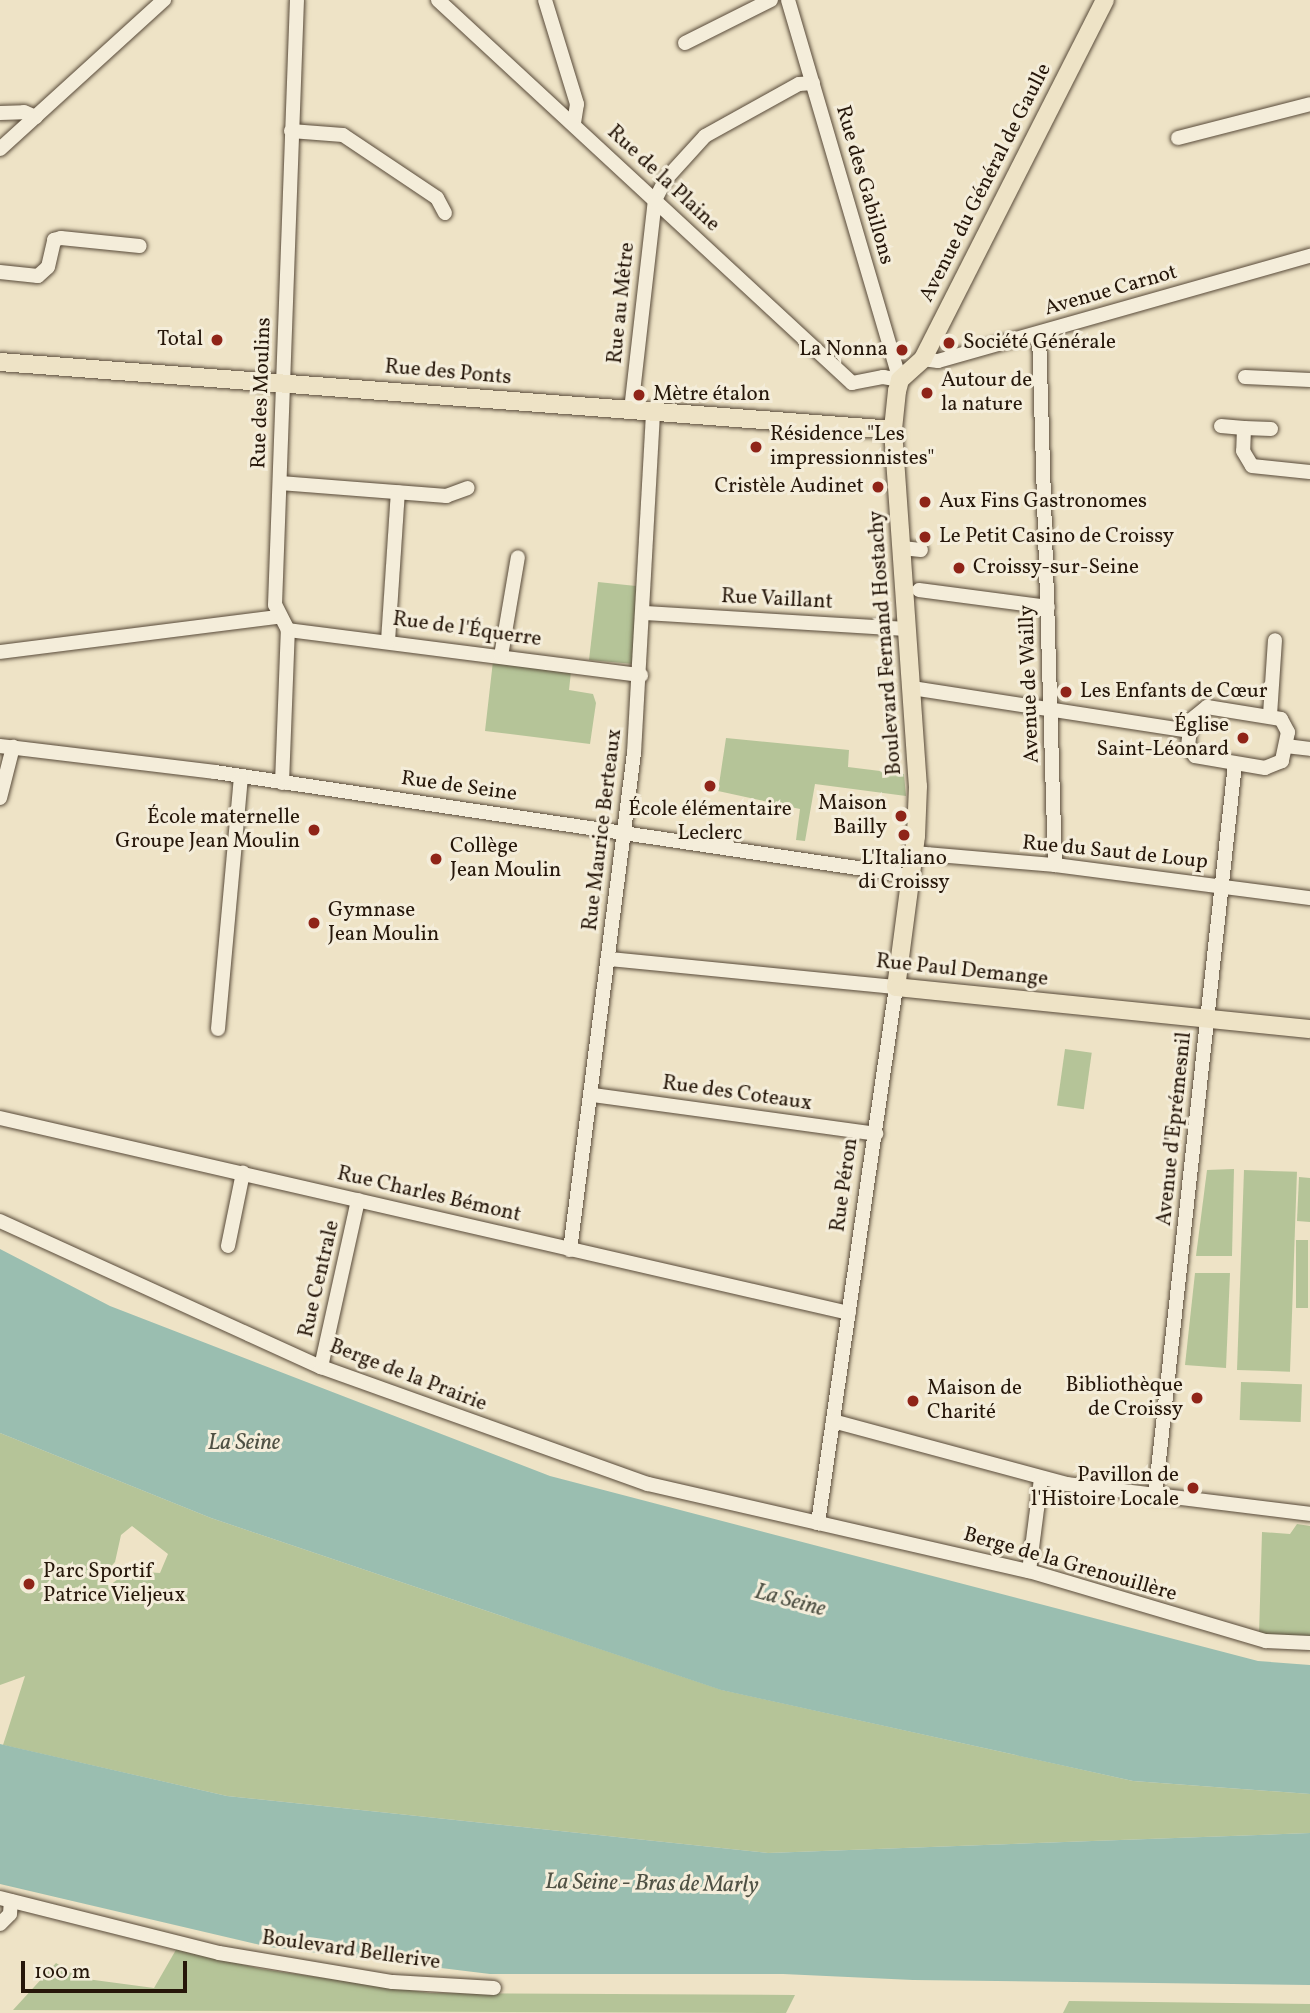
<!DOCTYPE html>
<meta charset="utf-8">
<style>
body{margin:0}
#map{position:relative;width:1310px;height:2013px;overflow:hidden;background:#eee3c6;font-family:Vollkorn,serif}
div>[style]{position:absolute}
.green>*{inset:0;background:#b5c498;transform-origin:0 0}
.water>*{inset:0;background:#9abeb0}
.roads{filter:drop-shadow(0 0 2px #584a39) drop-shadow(0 0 2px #584a39)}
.minor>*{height:14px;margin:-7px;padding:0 7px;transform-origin:7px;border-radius:7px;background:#f4edda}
.major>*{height:18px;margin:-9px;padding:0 9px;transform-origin:9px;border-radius:9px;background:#eee3c6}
.dots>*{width:19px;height:19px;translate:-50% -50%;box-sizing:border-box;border:4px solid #f4edda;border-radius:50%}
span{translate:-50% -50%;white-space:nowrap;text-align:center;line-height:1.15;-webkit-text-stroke:6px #f4edda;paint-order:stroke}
.street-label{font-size:21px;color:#26170a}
.poi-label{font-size:21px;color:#26170a}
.right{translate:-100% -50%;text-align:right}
.left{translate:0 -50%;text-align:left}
.water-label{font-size:23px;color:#4f5144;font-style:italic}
.scale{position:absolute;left:21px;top:1961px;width:166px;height:32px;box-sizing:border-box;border:4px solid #26170a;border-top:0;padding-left:9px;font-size:21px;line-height:24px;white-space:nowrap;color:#26170a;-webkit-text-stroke:5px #f4edda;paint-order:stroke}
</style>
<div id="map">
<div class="green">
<div style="clip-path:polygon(598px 582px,636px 586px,634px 664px,589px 660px)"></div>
<div style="clip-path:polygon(493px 661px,571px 672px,569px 690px,593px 694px,596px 703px,590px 744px,485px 731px)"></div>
<div style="clip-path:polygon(726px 738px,849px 750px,848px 767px,904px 774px,906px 796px,815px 784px,805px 841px,796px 840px,800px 809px,718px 791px)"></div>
<div style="left:1065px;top:1049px;width:27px;height:57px;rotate:8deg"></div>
<div style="clip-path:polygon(1234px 1169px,1232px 1256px,1196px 1256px,1207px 1170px)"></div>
<div style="left:1244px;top:1170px;width:53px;height:200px;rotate:2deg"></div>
<div style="clip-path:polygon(1299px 1177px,1310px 1178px,1310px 1222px,1297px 1221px)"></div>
<div style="left:1296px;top:1240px;width:12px;height:68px"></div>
<div style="clip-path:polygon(1195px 1273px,1230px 1273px,1226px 1368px,1185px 1365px)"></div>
<div style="left:1241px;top:1382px;width:61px;height:38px;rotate:2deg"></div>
<div style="clip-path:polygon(evenodd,0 1433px,211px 1518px,722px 1690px,1133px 1781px,1310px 1794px,1310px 1833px,768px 1853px,227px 1796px,3px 1745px,25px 1676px,0 1685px,0 1433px,132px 1526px,168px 1554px,160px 1573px,129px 1571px,110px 1585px,105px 1573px,115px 1562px,121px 1535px,132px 1526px)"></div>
<div style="clip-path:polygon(1297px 1524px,1310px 1526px,1310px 1638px,1259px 1635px,1262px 1532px,1290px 1534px)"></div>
<div style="clip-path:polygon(177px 1948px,261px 1969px,430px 1993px,795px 1995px,786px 2013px,13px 2010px,56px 1963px,79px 1978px,154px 1988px)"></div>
<div style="clip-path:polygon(1069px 2001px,1310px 2004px,1310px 2013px,1063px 2013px)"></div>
</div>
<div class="water">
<div style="clip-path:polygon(0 1249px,110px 1306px,550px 1476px,1258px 1661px,1310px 1665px,1310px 1794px,1133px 1781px,721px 1690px,211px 1518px,0 1433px)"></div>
<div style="clip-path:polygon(0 1744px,227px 1796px,768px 1853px,1310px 1833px,1310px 1985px,913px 1980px,783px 1974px,490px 1974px,269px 1947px,0 1884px)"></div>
</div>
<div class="roads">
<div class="minor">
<div style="left:438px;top:0;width:564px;rotate:42.77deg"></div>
<div style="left:852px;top:383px;width:32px;rotate:-11deg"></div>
<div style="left:883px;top:377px;width:17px;rotate:10deg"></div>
<div style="left:545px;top:0;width:109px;rotate:72.9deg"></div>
<div style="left:577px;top:104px;width:19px;rotate:99deg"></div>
<div style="left:788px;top:0;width:396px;rotate:73.6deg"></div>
<div style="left:685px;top:43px;width:96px;rotate:-26.6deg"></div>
<div style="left:0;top:113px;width:24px;rotate:-2deg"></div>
<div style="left:24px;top:112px;width:13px;rotate:23deg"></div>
<div style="left:291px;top:131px;width:52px;rotate:4.4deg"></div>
<div style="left:343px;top:135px;width:113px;rotate:33.8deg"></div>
<div style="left:437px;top:198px;width:17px;rotate:62deg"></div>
<div style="left:1178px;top:138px;width:136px;rotate:-14.4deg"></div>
<div style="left:0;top:149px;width:222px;rotate:-42.3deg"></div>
<div style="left:0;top:272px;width:38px;rotate:6deg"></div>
<div style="left:38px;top:276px;width:13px;rotate:-42deg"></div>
<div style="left:48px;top:267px;width:28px;rotate:-77deg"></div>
<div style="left:54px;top:240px;width:7px;rotate:-16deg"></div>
<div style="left:61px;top:238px;width:79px;rotate:5.8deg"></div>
<div style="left:1039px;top:334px;width:531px;rotate:88.27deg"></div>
<div style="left:923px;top:359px;width:15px;rotate:8deg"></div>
<div style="left:938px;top:361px;width:387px;rotate:-15.8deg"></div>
<div style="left:1245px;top:377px;width:65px;rotate:2.6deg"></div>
<div style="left:631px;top:410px;width:211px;rotate:-83.5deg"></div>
<div style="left:655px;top:200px;width:22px;rotate:-63deg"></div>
<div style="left:665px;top:180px;width:59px;rotate:-47.7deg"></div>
<div style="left:705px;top:136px;width:107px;rotate:-29deg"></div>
<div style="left:799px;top:84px;width:14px;rotate:-4deg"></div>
<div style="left:1221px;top:426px;width:23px;rotate:5deg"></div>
<div style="left:1244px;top:428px;width:23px;rotate:92deg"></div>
<div style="left:1243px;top:451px;width:17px;rotate:59deg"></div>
<div style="left:1252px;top:466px;width:58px;rotate:5.9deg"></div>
<div style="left:1244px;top:428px;width:27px;rotate:2deg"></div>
<div style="left:280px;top:483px;width:167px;rotate:4.5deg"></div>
<div style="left:446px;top:496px;width:23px;rotate:-20deg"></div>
<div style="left:902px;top:548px;width:19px;rotate:6deg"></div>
<div style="left:919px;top:590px;width:130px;rotate:7.5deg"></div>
<div style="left:644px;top:613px;width:264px;rotate:3.5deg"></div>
<div style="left:288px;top:630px;width:356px;rotate:7.3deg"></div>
<div style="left:388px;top:641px;width:149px;rotate:-86.2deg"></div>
<div style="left:0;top:652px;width:279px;rotate:-7.2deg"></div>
<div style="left:501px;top:656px;width:100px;rotate:-80.3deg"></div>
<div style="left:912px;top:688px;width:280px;rotate:8.8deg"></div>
<div style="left:1207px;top:707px;width:75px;rotate:9.2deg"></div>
<div style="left:1281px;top:719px;width:15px;rotate:62deg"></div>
<div style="left:1288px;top:732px;width:30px;rotate:102deg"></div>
<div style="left:1282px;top:761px;width:18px;rotate:158deg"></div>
<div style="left:1265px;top:768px;width:71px;rotate:-170.3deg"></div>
<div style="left:1195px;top:756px;width:12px;rotate:-125deg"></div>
<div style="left:1188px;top:746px;width:26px;rotate:-83deg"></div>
<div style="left:1191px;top:720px;width:21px;rotate:-39deg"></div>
<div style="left:1270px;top:715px;width:75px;rotate:-86.2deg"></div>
<div style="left:0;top:746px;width:217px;rotate:6.9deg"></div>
<div style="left:215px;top:772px;width:704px;rotate:8.5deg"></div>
<div style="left:1286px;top:746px;width:24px;rotate:7deg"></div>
<div style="left:282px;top:783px;width:153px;rotate:-87.8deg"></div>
<div style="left:288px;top:630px;width:28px;rotate:-117deg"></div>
<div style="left:275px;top:605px;width:605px;rotate:-87.92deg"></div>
<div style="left:0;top:798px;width:53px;rotate:-75.7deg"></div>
<div style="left:914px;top:853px;width:142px;rotate:4.9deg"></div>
<div style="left:1055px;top:865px;width:257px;rotate:7.4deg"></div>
<div style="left:609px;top:959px;width:288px;rotate:5.6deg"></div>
<div style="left:896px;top:987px;width:542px;rotate:98.28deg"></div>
<div style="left:218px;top:1029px;width:253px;rotate:-84.8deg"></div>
<div style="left:593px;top:1095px;width:286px;rotate:7.8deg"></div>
<div style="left:0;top:1118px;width:871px;rotate:12.94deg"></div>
<div style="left:0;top:1221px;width:353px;rotate:24.5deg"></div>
<div style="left:321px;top:1367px;width:347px;rotate:19.7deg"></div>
<div style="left:648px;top:1484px;width:391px;rotate:12.9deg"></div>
<div style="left:1029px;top:1571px;width:247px;rotate:16.5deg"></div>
<div style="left:1266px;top:1641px;width:44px;rotate:2.6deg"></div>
<div style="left:228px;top:1246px;width:75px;rotate:-78.4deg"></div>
<div style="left:570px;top:1250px;width:501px;rotate:-82.66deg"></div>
<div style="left:634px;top:753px;width:342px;rotate:-86.8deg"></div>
<div style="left:321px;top:1367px;width:171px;rotate:-77.5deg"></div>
<div style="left:833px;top:1421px;width:242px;rotate:15.1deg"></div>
<div style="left:1067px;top:1484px;width:245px;rotate:7deg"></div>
<div style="left:1155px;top:1497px;width:737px;rotate:-83.77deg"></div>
<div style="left:1029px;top:1571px;width:93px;rotate:-82.6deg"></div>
<div style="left:0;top:1898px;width:226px;rotate:14.1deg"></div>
<div style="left:219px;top:1953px;width:176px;rotate:9.5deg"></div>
<div style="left:393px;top:1982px;width:101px;rotate:3.4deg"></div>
<div style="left:0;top:1924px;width:14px;rotate:-45deg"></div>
<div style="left:10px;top:1914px;width:13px;rotate:-86deg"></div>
</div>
<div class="major">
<div style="left:1105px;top:0;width:402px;rotate:116.9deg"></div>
<div style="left:923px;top:359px;width:31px;rotate:138deg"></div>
<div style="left:900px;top:380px;width:11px;rotate:105deg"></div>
<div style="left:897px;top:391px;width:39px;rotate:96deg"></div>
<div style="left:893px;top:430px;width:357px;rotate:86deg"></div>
<div style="left:918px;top:786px;width:50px;rotate:92.3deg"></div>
<div style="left:916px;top:836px;width:152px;rotate:97.5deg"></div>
<div style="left:896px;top:987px;width:416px;rotate:5.8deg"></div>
<div style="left:0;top:362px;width:896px;rotate:4.35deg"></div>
</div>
</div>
<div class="dots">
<div style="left:217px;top:340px;background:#8f2418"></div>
<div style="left:949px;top:343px;background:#8f2418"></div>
<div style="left:902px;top:350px;background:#8f2418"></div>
<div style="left:927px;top:393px;background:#8f2418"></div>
<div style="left:639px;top:395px;background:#8f2418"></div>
<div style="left:756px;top:447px;background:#8f2418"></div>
<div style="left:878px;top:487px;background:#8f2418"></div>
<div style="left:925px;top:502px;background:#8f2418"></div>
<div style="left:925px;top:537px;background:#8f2418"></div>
<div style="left:959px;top:568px;background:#8f2418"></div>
<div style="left:1066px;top:692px;background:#8f2418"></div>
<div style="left:1243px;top:738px;background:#8f2418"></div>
<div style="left:710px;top:786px;background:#8f2418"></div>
<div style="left:901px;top:816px;background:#8f2418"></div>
<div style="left:314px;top:830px;background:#8f2418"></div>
<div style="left:904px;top:835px;background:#8f2418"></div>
<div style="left:436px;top:859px;background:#8f2418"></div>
<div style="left:314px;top:923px;background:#8f2418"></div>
<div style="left:1197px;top:1398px;background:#8f2418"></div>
<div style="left:913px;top:1401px;background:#8f2418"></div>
<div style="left:1193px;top:1488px;background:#8f2418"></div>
<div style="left:29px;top:1584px;background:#8f2418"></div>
</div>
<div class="street-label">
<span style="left:663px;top:179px;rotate:43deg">Rue de la Plaine</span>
<span style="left:986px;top:183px;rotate:-63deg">Avenue du Général de Gaulle</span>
<span style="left:864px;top:185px;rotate:74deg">Rue des Gabillons</span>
<span style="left:1111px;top:291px;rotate:-16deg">Avenue Carnot</span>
<span style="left:622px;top:303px;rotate:-84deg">Rue au Mètre</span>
<span style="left:448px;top:373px;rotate:5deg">Rue des Ponts</span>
<span style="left:262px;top:393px;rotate:-88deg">Rue des Moulins</span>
<span style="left:777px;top:600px;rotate:3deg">Rue Vaillant</span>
<span style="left:467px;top:630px;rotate:8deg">Rue de l'Équerre</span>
<span style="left:886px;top:643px;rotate:-94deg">Boulevard Fernand Hostachy</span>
<span style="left:1030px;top:684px;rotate:-92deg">Avenue de Wailly</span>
<span style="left:459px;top:787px;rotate:8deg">Rue de Seine</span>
<span style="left:603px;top:830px;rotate:-83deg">Rue Maurice Berteaux</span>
<span style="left:1115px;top:853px;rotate:6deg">Rue du Saut de Loup</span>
<span style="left:962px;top:971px;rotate:6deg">Rue Paul Demange</span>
<span style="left:737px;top:1094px;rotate:8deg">Rue des Coteaux</span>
<span style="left:1175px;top:1129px;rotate:-84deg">Avenue d'Eprémesnil</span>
<span style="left:845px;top:1185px;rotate:-82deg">Rue Péron</span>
<span style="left:429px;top:1195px;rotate:13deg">Rue Charles Bémont</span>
<span style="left:320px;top:1279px;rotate:-77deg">Rue Centrale</span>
<span style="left:408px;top:1376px;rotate:21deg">Berge de la Prairie</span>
<span style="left:1070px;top:1565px;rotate:16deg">Berge de la Grenouillère</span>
<span style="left:351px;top:1951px;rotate:8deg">Boulevard Bellerive</span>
</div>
<div class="poi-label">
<span class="right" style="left:203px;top:340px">Total</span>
<span class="left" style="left:963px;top:343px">Société Générale</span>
<span class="right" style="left:888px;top:350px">La Nonna</span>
<span class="left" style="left:941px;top:393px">Autour de<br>la nature</span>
<span class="left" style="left:653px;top:395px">Mètre étalon</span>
<span class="left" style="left:770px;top:447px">Résidence "Les<br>impressionnistes"</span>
<span class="right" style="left:864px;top:487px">Cristèle Audinet</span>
<span class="left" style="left:939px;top:502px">Aux Fins Gastronomes</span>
<span class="left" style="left:939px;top:537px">Le Petit Casino de Croissy</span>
<span class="left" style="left:973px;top:568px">Croissy-sur-Seine</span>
<span class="left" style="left:1080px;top:692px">Les Enfants de Cœur</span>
<span class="right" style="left:1229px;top:738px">Église<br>Saint-Léonard</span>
<span class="right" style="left:887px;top:816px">Maison<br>Bailly</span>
<span style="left:710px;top:822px">École élémentaire<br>Leclerc</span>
<span class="right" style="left:300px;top:830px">École maternelle<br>Groupe Jean Moulin</span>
<span class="left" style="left:450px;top:859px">Collège<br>Jean Moulin</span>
<span style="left:904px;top:871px">L'Italiano<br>di Croissy</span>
<span class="left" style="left:328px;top:923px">Gymnase<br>Jean Moulin</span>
<span class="right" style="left:1183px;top:1398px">Bibliothèque<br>de Croissy</span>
<span class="left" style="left:927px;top:1401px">Maison de<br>Charité</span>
<span class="right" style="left:1179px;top:1488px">Pavillon de<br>l'Histoire Locale</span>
<span class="left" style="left:43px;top:1584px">Parc Sportif<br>Patrice Vieljeux</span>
</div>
<div class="water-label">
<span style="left:244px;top:1443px">La Seine</span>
<span style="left:790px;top:1601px;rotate:15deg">La Seine</span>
<span style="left:652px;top:1884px;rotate:1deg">La Seine - Bras de Marly</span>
</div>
<div class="scale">100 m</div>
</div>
